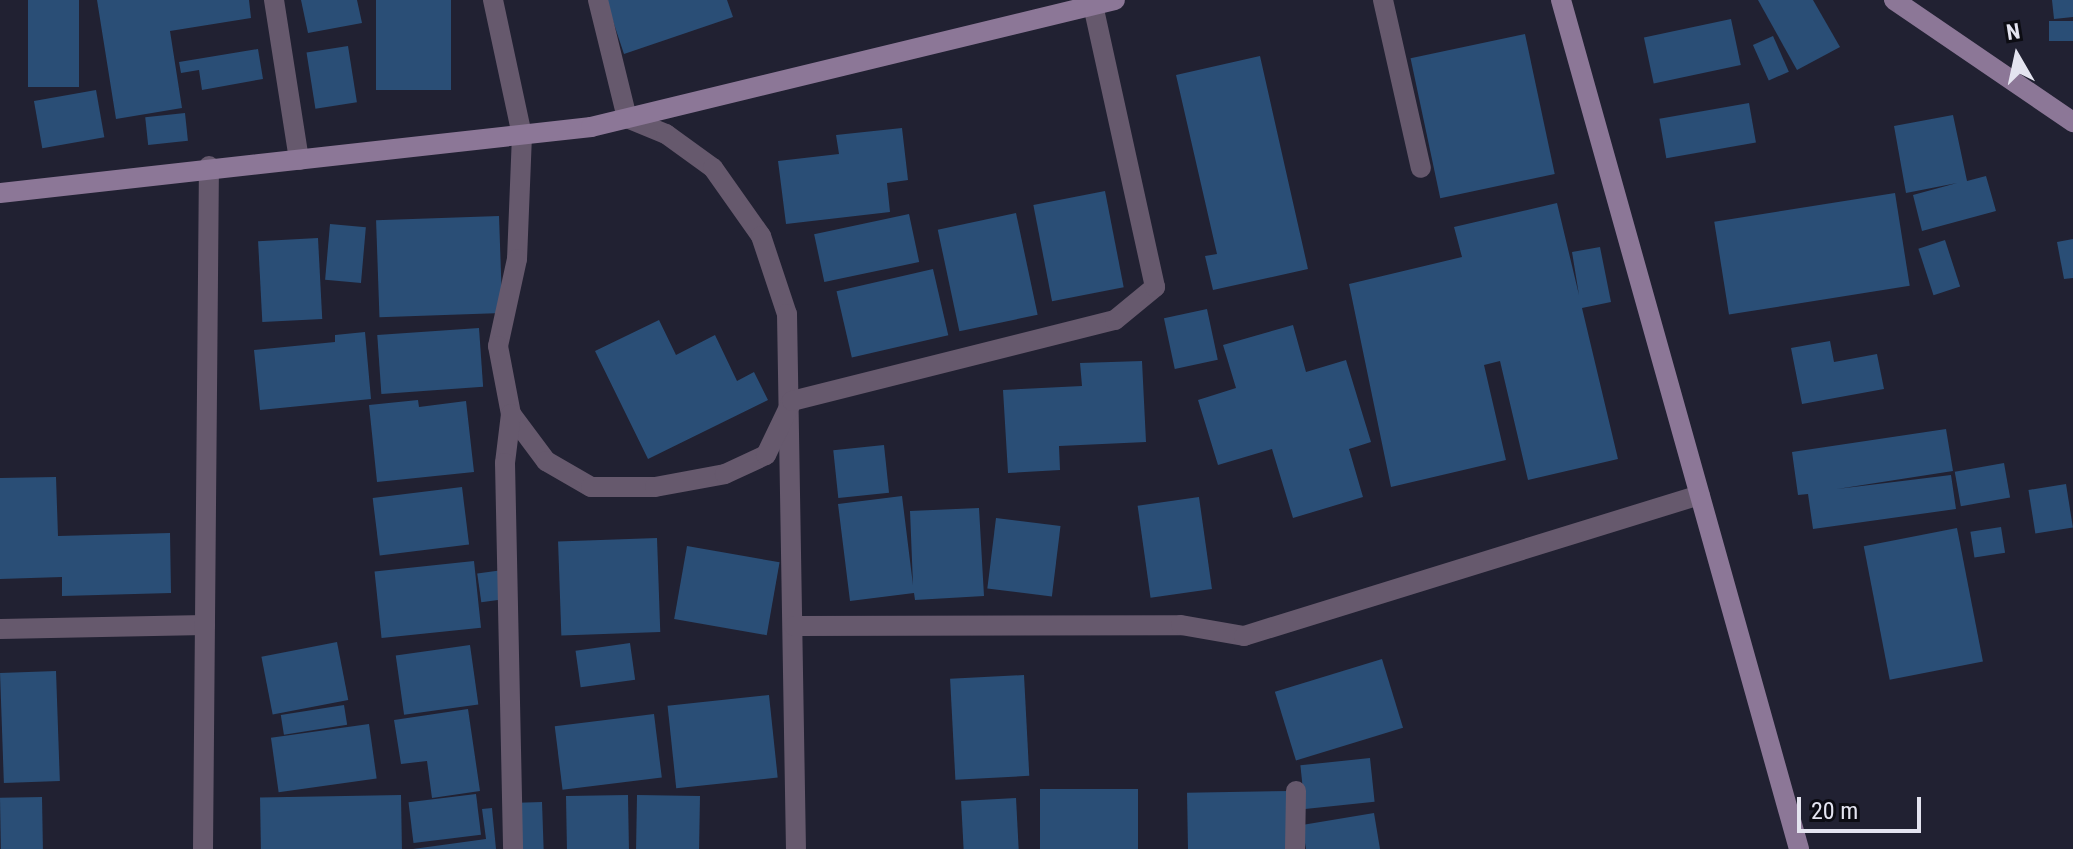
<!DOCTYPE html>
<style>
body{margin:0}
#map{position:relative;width:2073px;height:849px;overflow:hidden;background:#212132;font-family:"Roboto Condensed",sans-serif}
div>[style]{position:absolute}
.building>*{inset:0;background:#2a4e76;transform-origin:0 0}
.lane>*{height:20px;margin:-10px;padding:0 10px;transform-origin:10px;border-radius:10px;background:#66596d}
.street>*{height:20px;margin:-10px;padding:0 10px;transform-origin:10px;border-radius:10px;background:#66596d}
.secondary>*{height:20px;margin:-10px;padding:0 10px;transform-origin:10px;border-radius:10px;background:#8c7797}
span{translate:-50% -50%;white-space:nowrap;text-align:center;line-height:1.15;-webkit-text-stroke:7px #0c0c13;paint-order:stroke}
.north{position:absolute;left:1977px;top:16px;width:80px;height:80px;-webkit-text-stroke:6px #0c0c13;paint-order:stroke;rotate:351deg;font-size:22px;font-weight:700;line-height:32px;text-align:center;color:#e4e4f0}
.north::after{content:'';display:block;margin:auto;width:28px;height:36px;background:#e4e4f0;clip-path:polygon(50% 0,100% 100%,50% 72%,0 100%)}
.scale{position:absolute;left:1797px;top:797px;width:124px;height:36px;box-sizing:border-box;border:4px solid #e4e4f0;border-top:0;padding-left:10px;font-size:24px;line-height:28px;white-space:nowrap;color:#e4e4f0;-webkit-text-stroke:6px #0c0c13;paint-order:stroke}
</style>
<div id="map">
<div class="building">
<div style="left:28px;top:0;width:51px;height:87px"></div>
<div style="clip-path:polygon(97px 0,249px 0,251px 18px,170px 31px,182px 108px,116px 119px)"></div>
<div style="clip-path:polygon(301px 0,357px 0,362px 23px,308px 33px)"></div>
<div style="left:376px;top:0;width:75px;height:90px"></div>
<div style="clip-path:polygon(606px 0,727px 0,733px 17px,624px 54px)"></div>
<div style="clip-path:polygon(1758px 0,1813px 0,1840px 47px,1797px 70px)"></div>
<div style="clip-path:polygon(2052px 0,2073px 0,2073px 17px,2054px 19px)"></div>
<div style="left:1731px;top:19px;width:47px;height:89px;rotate:78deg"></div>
<div style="left:2073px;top:21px;width:20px;height:24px;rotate:90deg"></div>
<div style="left:1525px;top:34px;width:143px;height:117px;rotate:78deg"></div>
<div style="left:1773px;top:36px;width:39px;height:22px;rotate:66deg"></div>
<div style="left:348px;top:46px;width:57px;height:42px;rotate:81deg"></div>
<div style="clip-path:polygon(258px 49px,263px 79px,202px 90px,199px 70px,181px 73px,179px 62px)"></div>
<div style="clip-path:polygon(1260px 56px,1308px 269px,1213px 290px,1205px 256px,1217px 254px,1176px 75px)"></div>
<div style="left:96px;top:90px;width:48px;height:63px;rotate:80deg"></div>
<div style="left:1749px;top:103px;width:40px;height:91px;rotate:80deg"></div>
<div style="left:185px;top:113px;width:28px;height:40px;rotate:84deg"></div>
<div style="clip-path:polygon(1953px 115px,1967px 181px,1986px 176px,1996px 211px,1922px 231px,1913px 195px,1957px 183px,1906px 193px,1894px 126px)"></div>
<div style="clip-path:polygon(902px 128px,908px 180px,887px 183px,890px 212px,786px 224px,778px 161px,839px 154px,836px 135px)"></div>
<div style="left:1105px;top:191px;width:98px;height:73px;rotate:79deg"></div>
<div style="left:1895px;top:193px;width:94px;height:183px;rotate:81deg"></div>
<div style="clip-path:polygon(1557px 203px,1579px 295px,1572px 252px,1600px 247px,1611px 302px,1582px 308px,1618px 459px,1528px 480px,1500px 361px,1484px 365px,1506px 460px,1391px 487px,1349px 284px,1462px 257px,1454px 227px)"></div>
<div style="left:1016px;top:213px;width:104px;height:80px;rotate:78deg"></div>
<div style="left:909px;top:214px;width:49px;height:97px;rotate:78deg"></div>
<div style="left:499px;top:216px;width:97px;height:123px;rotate:88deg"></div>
<div style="left:330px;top:224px;width:36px;height:56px;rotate:5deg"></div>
<div style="left:318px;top:238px;width:81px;height:60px;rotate:87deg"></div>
<div style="clip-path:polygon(2073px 239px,2073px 278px,2064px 279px,2057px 242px)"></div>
<div style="left:1945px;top:240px;width:49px;height:28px;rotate:72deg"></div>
<div style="left:933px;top:269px;width:68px;height:99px;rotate:77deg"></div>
<div style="left:1207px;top:309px;width:52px;height:44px;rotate:78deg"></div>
<div style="clip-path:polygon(659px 320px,676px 355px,715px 335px,737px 381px,754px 372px,768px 400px,648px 459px,595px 351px)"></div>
<div style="clip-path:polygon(1293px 325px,1306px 372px,1346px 360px,1371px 442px,1349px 449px,1363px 497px,1293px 518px,1272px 449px,1218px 465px,1198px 400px,1236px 388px,1223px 345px)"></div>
<div style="left:479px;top:328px;width:59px;height:102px;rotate:86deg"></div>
<div style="clip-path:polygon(365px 332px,371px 399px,260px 410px,254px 350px,335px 342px,335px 335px)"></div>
<div style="clip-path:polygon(1830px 341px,1834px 362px,1877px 354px,1884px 389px,1802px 404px,1791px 348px)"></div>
<div style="clip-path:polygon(1142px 361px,1146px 442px,1059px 446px,1060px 470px,1008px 473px,1003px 390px,1082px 386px,1080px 363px)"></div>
<div style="clip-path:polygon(418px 400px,419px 407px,466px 401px,474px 472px,377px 482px,369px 405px)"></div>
<div style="clip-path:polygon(1946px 429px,1953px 471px,1837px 489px,1951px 475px,1956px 509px,1813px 529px,1808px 494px,1798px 495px,1792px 452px)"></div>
<div style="left:884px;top:445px;width:48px;height:51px;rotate:84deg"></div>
<div style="left:2004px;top:463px;width:35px;height:50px;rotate:80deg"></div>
<div style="clip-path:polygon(56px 477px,58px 536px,170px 533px,171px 593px,62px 596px,62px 577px,0 579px,0 478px)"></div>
<div style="left:2066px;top:484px;width:44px;height:38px;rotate:81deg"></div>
<div style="left:462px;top:487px;width:58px;height:90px;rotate:83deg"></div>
<div style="clip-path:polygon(902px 496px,913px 585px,910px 511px,979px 508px,984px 596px,915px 600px,914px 593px,850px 601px,838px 504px)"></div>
<div style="left:1199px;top:497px;width:93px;height:62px;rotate:82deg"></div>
<div style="left:996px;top:518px;width:65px;height:71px;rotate:7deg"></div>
<div style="left:2001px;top:527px;width:26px;height:31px;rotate:81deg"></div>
<div style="left:1957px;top:528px;width:136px;height:95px;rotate:79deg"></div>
<div style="left:657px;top:538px;width:94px;height:99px;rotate:88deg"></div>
<div style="left:687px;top:546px;width:94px;height:74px;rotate:10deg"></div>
<div style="left:474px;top:561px;width:67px;height:100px;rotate:84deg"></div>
<div style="left:503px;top:570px;width:29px;height:26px;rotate:82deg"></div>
<div style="left:337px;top:642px;width:59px;height:77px;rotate:79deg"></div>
<div style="left:630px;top:643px;width:37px;height:55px;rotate:82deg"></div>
<div style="left:470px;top:645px;width:60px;height:75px;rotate:82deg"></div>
<div style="left:1382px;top:659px;width:72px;height:112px;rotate:73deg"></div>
<div style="left:56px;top:671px;width:110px;height:56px;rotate:88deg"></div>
<div style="left:1024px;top:675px;width:101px;height:74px;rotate:87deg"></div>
<div style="left:769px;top:695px;width:83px;height:102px;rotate:84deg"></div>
<div style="left:344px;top:705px;width:20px;height:64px;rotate:81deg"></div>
<div style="clip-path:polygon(468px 709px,480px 791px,432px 798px,427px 761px,401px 764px,394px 720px)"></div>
<div style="left:654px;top:714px;width:64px;height:100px;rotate:83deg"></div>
<div style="left:369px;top:724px;width:55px;height:99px;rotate:82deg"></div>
<div style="left:1370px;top:758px;width:44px;height:70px;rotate:84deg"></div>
<div style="left:1040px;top:789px;width:98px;height:60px"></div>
<div style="left:1291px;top:791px;width:58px;height:104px;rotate:89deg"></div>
<div style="left:476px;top:794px;width:41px;height:68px;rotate:83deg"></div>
<div style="left:401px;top:795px;width:54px;height:141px;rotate:89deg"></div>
<div style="left:628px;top:795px;width:54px;height:62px;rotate:89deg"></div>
<div style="left:637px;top:795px;width:63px;height:54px;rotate:1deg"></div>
<div style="left:42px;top:797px;width:52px;height:42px;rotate:89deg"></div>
<div style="left:1016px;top:798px;width:51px;height:55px;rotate:87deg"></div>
<div style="left:542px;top:802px;width:47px;height:24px;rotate:88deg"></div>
<div style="clip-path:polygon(492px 808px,496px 849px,413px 849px,486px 839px,482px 809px)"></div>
<div style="clip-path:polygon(1374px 813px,1380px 849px,1306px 849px,1302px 825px)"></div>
</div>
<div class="lane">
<div style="left:493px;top:0;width:138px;rotate:77.9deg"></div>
<div style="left:598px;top:0;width:122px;rotate:76.2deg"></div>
</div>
<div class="street">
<div style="left:274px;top:0;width:162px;rotate:81.1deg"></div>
<div style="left:1383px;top:0;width:172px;rotate:77.3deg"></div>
<div style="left:627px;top:118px;width:42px;rotate:22.3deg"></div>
<div style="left:666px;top:134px;width:58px;rotate:35.9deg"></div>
<div style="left:713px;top:168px;width:83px;rotate:54.8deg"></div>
<div style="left:761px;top:236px;width:82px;rotate:71.6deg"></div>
<div style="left:787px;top:314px;width:535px;rotate:89.04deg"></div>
<div style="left:522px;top:135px;width:124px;rotate:92.3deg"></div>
<div style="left:517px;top:259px;width:89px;rotate:102.3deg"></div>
<div style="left:498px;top:346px;width:69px;rotate:79.2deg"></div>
<div style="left:511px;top:414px;width:59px;rotate:53.3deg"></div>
<div style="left:546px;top:461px;width:52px;rotate:30deg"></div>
<div style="left:591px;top:487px;width:64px"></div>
<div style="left:655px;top:487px;width:71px;rotate:-10.5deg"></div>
<div style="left:725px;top:474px;width:45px;rotate:-24.9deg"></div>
<div style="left:766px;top:455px;width:60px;rotate:-64.3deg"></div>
<div style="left:792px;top:401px;width:333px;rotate:-14.1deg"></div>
<div style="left:1115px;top:320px;width:52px;rotate:-39.5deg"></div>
<div style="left:1155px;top:287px;width:289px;rotate:-102.4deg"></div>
<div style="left:511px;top:414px;width:49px;rotate:97deg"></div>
<div style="left:505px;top:463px;width:386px;rotate:88.8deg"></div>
<div style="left:794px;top:626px;width:387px;rotate:-0.1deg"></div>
<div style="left:1181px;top:625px;width:64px;rotate:9.9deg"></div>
<div style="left:1244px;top:636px;width:477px;rotate:-17.2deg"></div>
<div style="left:0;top:629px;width:205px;rotate:-1.1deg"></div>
<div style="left:203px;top:849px;width:683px;rotate:-89.5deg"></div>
<div style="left:1295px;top:849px;width:58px;rotate:-89deg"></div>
</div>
<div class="secondary">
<div style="left:1561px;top:0;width:882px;rotate:74.34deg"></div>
<div style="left:1894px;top:0;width:217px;rotate:34.3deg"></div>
<div style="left:0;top:193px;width:595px;rotate:-6.37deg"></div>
<div style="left:591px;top:127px;width:539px;rotate:-13.62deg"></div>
</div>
<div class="north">N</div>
<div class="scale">20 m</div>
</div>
